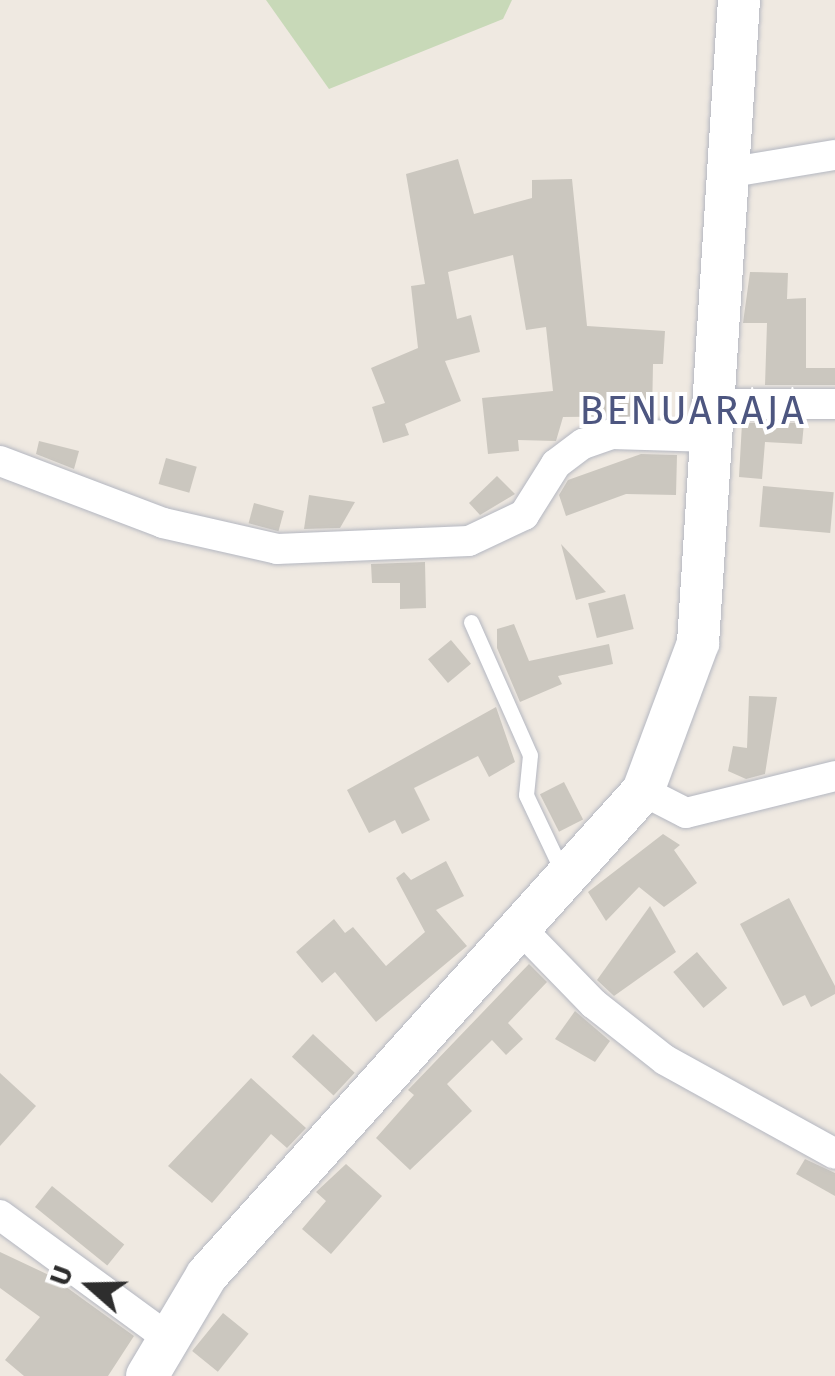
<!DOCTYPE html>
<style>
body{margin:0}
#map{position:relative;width:835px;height:1376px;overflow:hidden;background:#efe9e1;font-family:"Fira Sans",sans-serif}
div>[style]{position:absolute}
.cemetery>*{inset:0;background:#c8d9b8}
.building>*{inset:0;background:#cbc7bf;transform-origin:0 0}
.roads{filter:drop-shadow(0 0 2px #b4b7c1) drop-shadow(0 0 2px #b4b7c1)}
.service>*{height:15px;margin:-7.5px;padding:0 7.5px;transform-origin:7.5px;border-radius:7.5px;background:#fff}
.minor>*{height:30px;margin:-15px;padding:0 15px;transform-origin:15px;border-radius:15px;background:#fff}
.secondary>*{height:42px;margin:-21px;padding:0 21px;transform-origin:21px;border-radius:21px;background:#fff}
span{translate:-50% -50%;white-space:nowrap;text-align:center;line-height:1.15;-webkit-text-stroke:8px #fff;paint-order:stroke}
.quarter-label{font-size:40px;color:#4d5680;letter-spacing:2.5px}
.north{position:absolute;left:40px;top:1236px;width:100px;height:100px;-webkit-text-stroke:8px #fff;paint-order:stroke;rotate:290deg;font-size:28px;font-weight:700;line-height:40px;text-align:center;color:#2e2e2e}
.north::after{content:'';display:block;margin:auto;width:35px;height:45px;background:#2e2e2e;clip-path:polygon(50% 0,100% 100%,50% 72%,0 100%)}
</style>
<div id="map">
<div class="cemetery">
<div style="clip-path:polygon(266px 0,512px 0,503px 19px,329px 89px)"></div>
</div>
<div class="building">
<div style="clip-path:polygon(458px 159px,474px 214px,532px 198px,532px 180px,572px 179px,587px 326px,665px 331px,663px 364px,653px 364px,652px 416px,563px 417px,556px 441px,518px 440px,519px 451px,488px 454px,482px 398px,553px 391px,546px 327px,526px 330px,513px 255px,448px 272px,457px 319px,471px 315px,480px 352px,445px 361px,461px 401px,405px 424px,409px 435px,383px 443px,372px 407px,385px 403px,371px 368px,418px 348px,411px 286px,425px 284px,406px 174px)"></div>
<div style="clip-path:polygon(750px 272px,788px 273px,787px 299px,806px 298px,806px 368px,835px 368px,835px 385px,765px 385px,767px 323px,743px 323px)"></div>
<div style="clip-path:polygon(742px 423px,804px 423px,802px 444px,765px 442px,762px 479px,739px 477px)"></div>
<div style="clip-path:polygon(39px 441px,79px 451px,74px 469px,36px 454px)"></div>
<div style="clip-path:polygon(641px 454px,677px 455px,676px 495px,626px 494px,566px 516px,559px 495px,568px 480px)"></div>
<div style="left:166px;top:458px;width:32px;height:27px;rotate:16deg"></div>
<div style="clip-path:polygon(497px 476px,515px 494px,480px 515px,469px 503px)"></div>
<div style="left:763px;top:486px;width:71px;height:41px;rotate:5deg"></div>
<div style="clip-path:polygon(309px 495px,355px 502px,340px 528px,304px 529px)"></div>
<div style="left:254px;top:503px;width:31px;height:21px;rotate:15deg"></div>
<div style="clip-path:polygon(561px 544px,606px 592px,576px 600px)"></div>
<div style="clip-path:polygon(425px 562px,426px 608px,400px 609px,400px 583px,372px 583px,371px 564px)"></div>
<div style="left:625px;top:594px;width:36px;height:38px;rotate:76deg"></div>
<div style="clip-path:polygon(514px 624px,529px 661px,609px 644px,613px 664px,558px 676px,562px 684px,520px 702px,497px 648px,497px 629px)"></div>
<div style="left:451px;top:640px;width:31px;height:30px;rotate:50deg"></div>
<div style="clip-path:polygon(749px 696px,777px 697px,765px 774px,746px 779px,728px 771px,733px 746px,747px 748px)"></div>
<div style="clip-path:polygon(496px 707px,515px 762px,489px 777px,478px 756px,414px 788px,430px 820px,402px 834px,395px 820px,369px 833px,347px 790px)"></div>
<div style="left:564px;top:782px;width:42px;height:27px;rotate:63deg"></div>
<div style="clip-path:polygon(663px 834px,680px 845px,674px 850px,697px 883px,664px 907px,639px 887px,606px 921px,588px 892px)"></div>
<div style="clip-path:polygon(446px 861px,464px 896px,436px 910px,467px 946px,376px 1022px,335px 972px,322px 983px,296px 952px,334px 919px,345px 933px,353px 927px,386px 966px,425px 932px,396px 878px,404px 872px,411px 880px)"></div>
<div style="clip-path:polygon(789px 898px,835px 986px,835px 994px,811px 1007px,805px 995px,783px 1006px,740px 924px)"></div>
<div style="clip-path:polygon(650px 906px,676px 952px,614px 996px,597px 980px)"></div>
<div style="left:697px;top:952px;width:47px;height:31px;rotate:50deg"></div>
<div style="clip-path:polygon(529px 964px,547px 982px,508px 1023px,523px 1039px,506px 1055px,492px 1040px,447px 1084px,472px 1111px,410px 1170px,376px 1138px,414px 1095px,408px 1090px)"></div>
<div style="clip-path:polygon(575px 1011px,610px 1041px,595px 1062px,555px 1039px)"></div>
<div style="left:313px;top:1034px;width:57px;height:31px;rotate:43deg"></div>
<div style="clip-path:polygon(0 1073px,36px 1106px,0 1146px)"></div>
<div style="clip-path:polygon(251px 1078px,306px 1128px,287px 1148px,271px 1134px,212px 1203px,168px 1166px)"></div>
<div style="clip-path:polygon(805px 1159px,835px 1173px,835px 1196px,796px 1174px)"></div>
<div style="clip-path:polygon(346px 1164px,382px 1196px,331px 1254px,302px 1229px,326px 1201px,316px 1192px)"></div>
<div style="left:52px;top:1186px;width:93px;height:27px;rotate:39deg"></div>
<div style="clip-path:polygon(0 1252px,51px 1276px,134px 1336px,108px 1376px,24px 1376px,5px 1360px,40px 1317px,0 1288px)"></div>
<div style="left:223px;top:1313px;width:33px;height:49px;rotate:39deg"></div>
</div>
<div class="roads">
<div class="service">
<div style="left:471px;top:622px;width:145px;rotate:66.1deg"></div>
<div style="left:530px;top:755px;width:40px;rotate:95.7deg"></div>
<div style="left:526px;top:795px;width:86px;rotate:64.6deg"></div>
</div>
<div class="minor">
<div style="left:732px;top:172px;width:104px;rotate:-9.4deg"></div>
<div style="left:713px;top:404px;width:122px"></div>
<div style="left:0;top:461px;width:174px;rotate:20.8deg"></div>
<div style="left:163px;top:523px;width:117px;rotate:12.8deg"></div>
<div style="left:277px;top:549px;width:192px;rotate:-2.4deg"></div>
<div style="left:469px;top:541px;width:61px;rotate:-25.3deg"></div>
<div style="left:524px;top:515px;width:60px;rotate:-57.9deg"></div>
<div style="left:556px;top:464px;width:34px;rotate:-37deg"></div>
<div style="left:583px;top:444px;width:31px;rotate:-19deg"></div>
<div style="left:612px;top:434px;width:100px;rotate:1.7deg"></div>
<div style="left:643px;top:791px;width:48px;rotate:27.1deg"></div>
<div style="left:686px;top:813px;width:154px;rotate:-13.9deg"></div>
<div style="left:519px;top:927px;width:107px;rotate:45.8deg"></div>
<div style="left:594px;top:1004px;width:90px;rotate:38.3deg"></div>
<div style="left:665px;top:1060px;width:194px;rotate:28.9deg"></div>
<div style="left:0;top:1215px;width:208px;rotate:36.2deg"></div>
</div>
<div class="secondary">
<div style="left:147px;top:1376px;width:117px;rotate:-59.3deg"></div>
<div style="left:207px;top:1275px;width:651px;rotate:-47.99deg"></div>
<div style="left:643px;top:791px;width:158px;rotate:-69.6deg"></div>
<div style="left:698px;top:643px;width:644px;rotate:-86.35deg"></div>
</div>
</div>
<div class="quarter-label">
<span style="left:693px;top:411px">BENUARAJA</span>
</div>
<div class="north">U</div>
</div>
